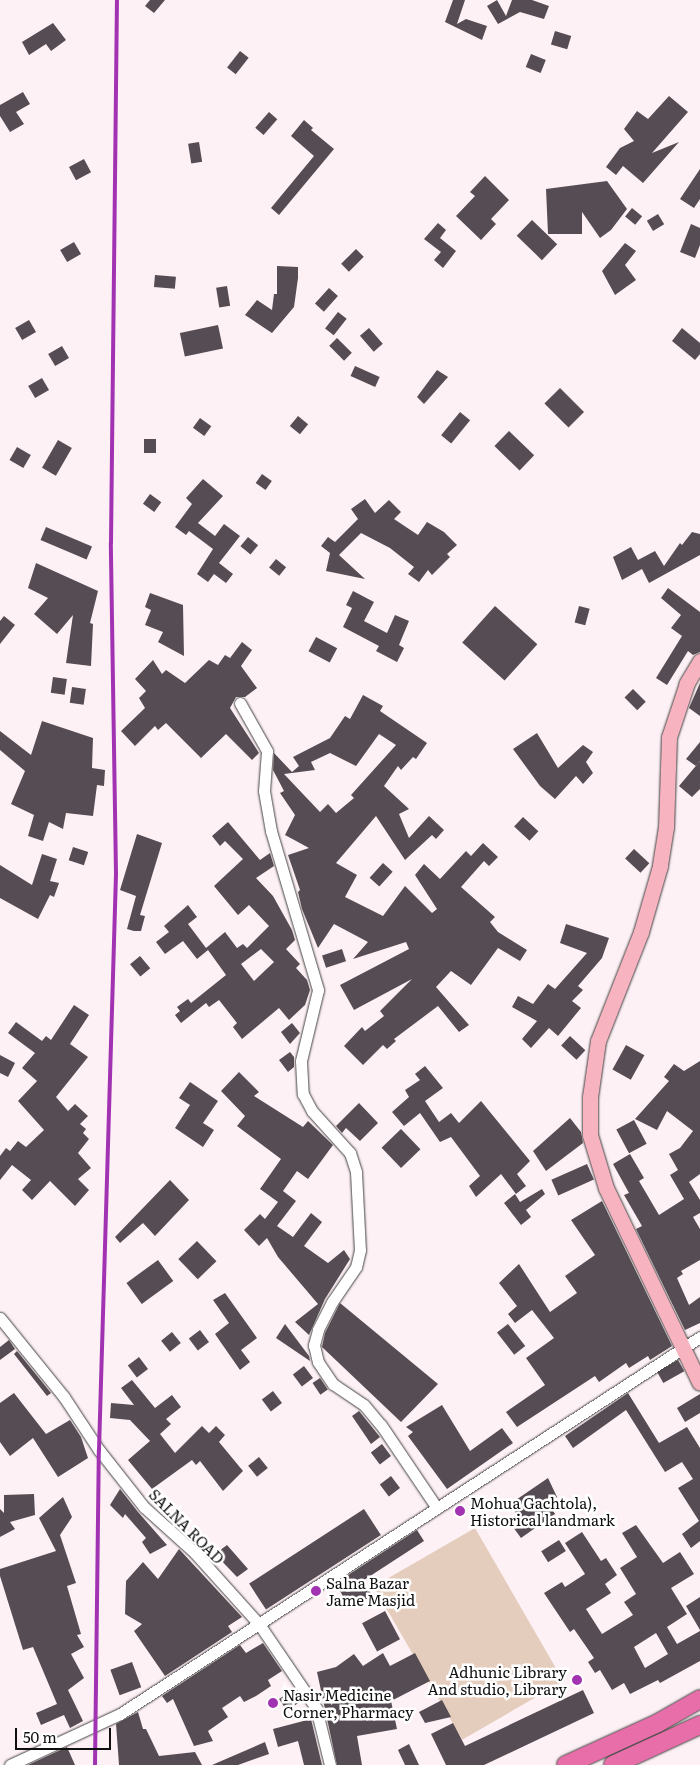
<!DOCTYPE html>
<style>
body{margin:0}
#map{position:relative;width:700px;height:1765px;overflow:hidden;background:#fef1f5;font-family:Literata,serif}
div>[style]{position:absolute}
.green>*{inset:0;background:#e5cdbe;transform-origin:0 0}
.building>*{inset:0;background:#564c53;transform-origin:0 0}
.roads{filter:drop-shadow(0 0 1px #424242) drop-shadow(0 0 1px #424242)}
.minor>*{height:11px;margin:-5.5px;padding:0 5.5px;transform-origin:5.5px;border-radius:5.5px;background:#fff}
.secondary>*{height:15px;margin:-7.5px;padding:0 7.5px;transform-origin:7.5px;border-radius:7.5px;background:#f7b3c0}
.trunk>*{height:18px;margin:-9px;padding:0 9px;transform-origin:9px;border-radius:9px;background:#e86ea9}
.rail>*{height:4px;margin:-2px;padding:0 2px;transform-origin:2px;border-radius:2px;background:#a133b2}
.dots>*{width:14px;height:14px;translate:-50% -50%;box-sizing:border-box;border:2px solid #fff;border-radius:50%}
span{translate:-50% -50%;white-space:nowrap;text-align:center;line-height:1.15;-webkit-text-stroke:5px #fff;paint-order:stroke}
.poi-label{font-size:15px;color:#0f0f0f}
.left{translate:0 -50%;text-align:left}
.right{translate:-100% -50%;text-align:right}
.street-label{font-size:15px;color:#0f0f0f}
.scale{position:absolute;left:15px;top:1728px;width:96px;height:22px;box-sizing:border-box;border:2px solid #0f0f0f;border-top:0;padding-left:6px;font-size:15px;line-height:18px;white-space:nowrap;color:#0f0f0f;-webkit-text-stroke:4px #fff;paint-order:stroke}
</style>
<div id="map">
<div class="green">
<div style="left:475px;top:1528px;width:177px;height:117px;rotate:60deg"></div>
</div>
<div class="building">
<div style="clip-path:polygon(150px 0,165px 0,154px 13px,145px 6px)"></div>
<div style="clip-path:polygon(453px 0,465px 0,457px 24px,466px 19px,487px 26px,482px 40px,445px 22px)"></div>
<div style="clip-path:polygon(497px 0,506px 16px,512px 0,532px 0,549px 6px,544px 19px,520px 12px,498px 24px,487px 6px)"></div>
<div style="clip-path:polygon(53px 23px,66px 40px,51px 51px,46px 44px,29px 55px,22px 42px)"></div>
<div style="left:555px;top:31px;width:17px;height:14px;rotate:17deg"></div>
<div style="left:240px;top:51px;width:11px;height:21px;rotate:38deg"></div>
<div style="left:531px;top:54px;width:16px;height:14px;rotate:22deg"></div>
<div style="clip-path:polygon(23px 92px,30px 104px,16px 112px,24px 124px,10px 132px,0 116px,0 105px)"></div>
<div style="clip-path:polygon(669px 96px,688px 112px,652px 153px,679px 142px,643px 183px,623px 166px,616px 175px,606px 167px,620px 148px,634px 141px,624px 129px,637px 111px,648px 119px)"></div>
<div style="left:269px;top:112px;width:11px;height:21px;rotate:41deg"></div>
<div style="clip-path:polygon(304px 120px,313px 128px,311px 130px,334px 149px,279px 215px,271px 208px,314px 156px,291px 136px)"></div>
<div style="left:199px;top:142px;width:20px;height:11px;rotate:81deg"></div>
<div style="left:84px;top:159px;width:15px;height:17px;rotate:62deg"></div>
<div style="clip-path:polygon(700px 169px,700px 199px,694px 208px,680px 199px)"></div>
<div style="clip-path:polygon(485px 176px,509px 200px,491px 219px,496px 224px,481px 240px,456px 216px,475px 196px,470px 192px)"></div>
<div style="clip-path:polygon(607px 181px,627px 209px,611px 230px,600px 238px,582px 212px,582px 234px,548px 234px,546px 189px)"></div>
<div style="left:632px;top:208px;width:13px;height:11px;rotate:39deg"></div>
<div style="left:658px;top:214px;width:12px;height:13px;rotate:59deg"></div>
<div style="left:532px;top:220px;width:35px;height:22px;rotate:44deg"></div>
<div style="clip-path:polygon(438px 223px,446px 230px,440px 238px,456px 251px,443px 268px,434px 260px,441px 252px,424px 239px)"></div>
<div style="clip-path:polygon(691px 224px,700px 228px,700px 245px,695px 258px,680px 252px)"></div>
<div style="left:74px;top:242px;width:14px;height:16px;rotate:60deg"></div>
<div style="clip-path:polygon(625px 243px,636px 251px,625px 265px,636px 280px,615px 295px,602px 271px)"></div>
<div style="left:356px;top:249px;width:11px;height:21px;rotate:45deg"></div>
<div style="clip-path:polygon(277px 266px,298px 267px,298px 278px,294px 307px,272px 333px,245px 315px,257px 300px,272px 310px,274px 294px,277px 294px)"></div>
<div style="left:155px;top:275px;width:21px;height:12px;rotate:5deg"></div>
<div style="left:227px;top:286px;width:20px;height:11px;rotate:81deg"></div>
<div style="left:329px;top:288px;width:12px;height:21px;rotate:42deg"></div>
<div style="left:338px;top:312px;width:11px;height:21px;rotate:38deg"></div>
<div style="left:29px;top:320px;width:14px;height:16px;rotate:60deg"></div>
<div style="left:218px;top:325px;width:24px;height:39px;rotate:78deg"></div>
<div style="left:369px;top:328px;width:21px;height:12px;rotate:49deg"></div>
<div style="clip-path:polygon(682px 328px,700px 343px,700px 354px,695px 360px,672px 341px)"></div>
<div style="left:337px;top:338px;width:21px;height:11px;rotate:45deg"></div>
<div style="left:62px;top:346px;width:14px;height:16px;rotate:60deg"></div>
<div style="left:355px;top:366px;width:27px;height:11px;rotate:24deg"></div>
<div style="clip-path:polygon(437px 370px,448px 377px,424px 404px,417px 397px)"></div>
<div style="left:42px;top:378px;width:14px;height:16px;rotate:60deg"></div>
<div style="left:560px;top:388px;width:34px;height:22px;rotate:45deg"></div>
<div style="left:460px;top:412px;width:13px;height:30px;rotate:39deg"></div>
<div style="left:298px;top:416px;width:13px;height:13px;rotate:39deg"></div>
<div style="left:200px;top:418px;width:14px;height:12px;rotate:36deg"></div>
<div style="left:509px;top:431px;width:35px;height:21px;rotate:44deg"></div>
<div style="left:144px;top:439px;width:12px;height:14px"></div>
<div style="left:58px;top:440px;width:16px;height:32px;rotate:30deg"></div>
<div style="left:17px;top:447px;width:16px;height:15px;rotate:30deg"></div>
<div style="left:262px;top:474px;width:12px;height:11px;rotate:35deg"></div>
<div style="clip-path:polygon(203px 479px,223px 496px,198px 523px,215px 536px,224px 524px,240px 536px,219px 563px,233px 574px,226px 583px,214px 574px,208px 582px,197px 574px,213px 549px,189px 531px,186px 535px,175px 527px,192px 504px,186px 498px)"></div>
<div style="left:150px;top:494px;width:14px;height:12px;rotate:36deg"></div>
<div style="clip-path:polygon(365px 499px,375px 513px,389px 500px,401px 512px,394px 519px,418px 535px,427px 522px,444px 532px,457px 545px,447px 554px,450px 557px,432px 575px,428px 570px,419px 582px,408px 574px,414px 567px,390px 548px,361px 533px,339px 555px,365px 579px,326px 571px,330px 553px,321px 546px,328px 537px,335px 542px,358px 519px,351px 509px)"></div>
<div style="left:46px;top:527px;width:50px;height:14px;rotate:23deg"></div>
<div style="clip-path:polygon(692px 532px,700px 534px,700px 555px,649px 583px,642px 569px,622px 580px,613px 557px,631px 547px,638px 560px,655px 551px,664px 566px,680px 543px,682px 545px)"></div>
<div style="left:248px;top:537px;width:13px;height:12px;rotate:39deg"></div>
<div style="left:276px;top:559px;width:13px;height:11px;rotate:39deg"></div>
<div style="clip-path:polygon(36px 563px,98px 591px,90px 623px,93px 624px,91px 666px,66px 663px,73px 615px,57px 634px,34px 614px,48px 598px,28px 588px)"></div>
<div style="clip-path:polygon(668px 588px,700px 612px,700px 652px,693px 655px,688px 651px,667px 685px,656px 678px,682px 636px,671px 628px,681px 615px,661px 598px)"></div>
<div style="clip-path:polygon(353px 591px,374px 602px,364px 621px,387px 633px,395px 615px,409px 621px,399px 645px,404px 648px,397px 662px,376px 651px,379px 646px,343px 627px,352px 608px,346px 605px)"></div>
<div style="clip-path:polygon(150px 593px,183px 605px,184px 656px,158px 642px,163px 632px,145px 625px,151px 610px,145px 607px)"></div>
<div style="left:495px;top:606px;width:57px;height:49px;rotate:42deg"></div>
<div style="left:579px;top:606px;width:11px;height:17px;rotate:15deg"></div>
<div style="clip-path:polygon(4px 616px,15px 625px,0 644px,0 621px)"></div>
<div style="left:316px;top:637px;width:24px;height:16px;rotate:28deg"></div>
<div style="clip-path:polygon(242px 642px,252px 650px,241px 666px,257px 688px,245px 697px,236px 697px,230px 708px,259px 753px,252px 760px,226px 734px,201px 758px,166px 723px,158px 730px,155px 726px,135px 746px,121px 731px,145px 708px,139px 698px,146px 691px,135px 679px,153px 660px,162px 674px,166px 670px,185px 683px,209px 660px,218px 665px,225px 655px,230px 658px)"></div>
<div style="left:53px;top:677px;width:14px;height:16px;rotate:8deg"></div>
<div style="clip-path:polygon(700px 683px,700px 716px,689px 708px)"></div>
<div style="left:72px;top:687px;width:14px;height:16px;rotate:8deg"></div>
<div style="left:633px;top:689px;width:18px;height:12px;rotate:45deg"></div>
<div style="clip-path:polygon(evenodd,363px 695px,383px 706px,380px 711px,427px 743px,416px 759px,413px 757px,401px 770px,398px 766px,384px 786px,409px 809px,399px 814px,409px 838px,429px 816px,444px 830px,436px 839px,432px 835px,405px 860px,376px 816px,336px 863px,357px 875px,345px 897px,383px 916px,405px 886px,432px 913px,437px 909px,415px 875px,424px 864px,440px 879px,466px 851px,471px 856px,483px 843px,498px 857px,489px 866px,484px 861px,461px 887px,495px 917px,490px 922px,498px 932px,527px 950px,520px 961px,498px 948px,471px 985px,451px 971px,436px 987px,469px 1025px,459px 1032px,438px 1006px,394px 1039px,396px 1041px,387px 1049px,383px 1045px,363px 1065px,344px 1046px,362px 1027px,365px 1031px,384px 1016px,380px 1011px,412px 979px,354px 1010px,340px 985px,409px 949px,406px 942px,353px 959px,368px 942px,334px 924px,318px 948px,302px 909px,298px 892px,300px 890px,288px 855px,309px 848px,285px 835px,295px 815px,280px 793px,284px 791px,273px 770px,274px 753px,292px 772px,299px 766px,293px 757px,330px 738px,345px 716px,350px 719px,363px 695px,379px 734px,396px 745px,351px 795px,354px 798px,336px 813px,328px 804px,320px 812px,284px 774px,315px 770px,311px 762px,330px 753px,356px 766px,379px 734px)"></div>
<div style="clip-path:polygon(42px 721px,93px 738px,92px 768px,105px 770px,104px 786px,97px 785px,93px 816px,66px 813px,63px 829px,49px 822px,43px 841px,28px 836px,34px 815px,11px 804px,25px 771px,0 750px,0 731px,31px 755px)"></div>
<div style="clip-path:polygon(537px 733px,558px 768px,583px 745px,593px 752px,586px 762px,593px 773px,583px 784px,576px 776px,555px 799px,540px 786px,513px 749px)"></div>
<div style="clip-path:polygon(700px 742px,700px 761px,696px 766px,686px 759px)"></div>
<div style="clip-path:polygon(700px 761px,700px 789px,692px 797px,679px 786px)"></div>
<div style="left:523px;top:817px;width:21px;height:13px;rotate:43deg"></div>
<div style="clip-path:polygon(evenodd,228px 822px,260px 860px,270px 853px,274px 866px,256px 878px,273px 896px,292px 930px,295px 940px,286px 949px,300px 964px,296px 968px,307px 980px,310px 990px,305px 1005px,289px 1020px,279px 1008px,242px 1039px,233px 1027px,237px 1023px,219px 1000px,209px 1007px,206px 1003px,181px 1023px,175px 1015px,180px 1011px,177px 1007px,188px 999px,191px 1003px,226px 975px,208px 950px,197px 959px,183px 941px,165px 954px,156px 942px,169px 932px,164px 926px,188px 905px,197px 917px,188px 924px,206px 948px,225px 932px,237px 948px,243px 944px,247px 948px,269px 926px,249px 905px,238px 915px,214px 886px,243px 859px,225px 841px,220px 846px,212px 836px,228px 822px,261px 949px,274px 962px,254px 981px,241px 964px,261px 949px)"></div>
<div style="clip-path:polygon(137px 834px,162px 843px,140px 915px,145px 916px,141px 931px,134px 931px,127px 929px,136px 896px,120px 890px)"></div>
<div style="left:73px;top:847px;width:16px;height:14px;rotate:18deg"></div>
<div style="left:634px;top:849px;width:21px;height:13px;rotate:43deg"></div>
<div style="clip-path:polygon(42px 854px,57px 859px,50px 881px,59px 883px,54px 897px,50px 895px,38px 919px,0 898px,0 865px,32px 885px)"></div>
<div style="left:383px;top:863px;width:13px;height:20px;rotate:42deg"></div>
<div style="clip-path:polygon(566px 924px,609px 938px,602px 958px,578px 986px,583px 990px,572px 1001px,581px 1008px,558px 1036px,549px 1028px,531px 1048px,522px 1039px,537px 1021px,512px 1007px,518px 996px,533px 1004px,548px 984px,555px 989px,587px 953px,560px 943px)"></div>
<div style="left:342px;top:949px;width:13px;height:21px;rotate:72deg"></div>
<div style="left:140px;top:956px;width:16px;height:13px;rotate:50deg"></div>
<div style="clip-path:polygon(74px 1005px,89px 1015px,70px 1044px,88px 1057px,56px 1097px,68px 1111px,75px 1104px,88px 1116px,80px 1124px,86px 1129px,83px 1133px,89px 1139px,78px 1153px,91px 1168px,78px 1179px,89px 1190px,75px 1206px,50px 1181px,32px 1200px,22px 1190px,31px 1180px,12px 1165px,0 1180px,0 1156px,6px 1148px,10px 1151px,18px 1141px,26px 1147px,44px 1130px,18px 1101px,37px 1081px,22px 1068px,35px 1053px,8px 1033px,16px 1022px,42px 1041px,46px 1036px,51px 1040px)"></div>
<div style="clip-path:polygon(292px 1023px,300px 1033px,290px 1044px,281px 1032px)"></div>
<div style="left:570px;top:1036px;width:21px;height:13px;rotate:43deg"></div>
<div style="left:626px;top:1045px;width:21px;height:28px;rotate:29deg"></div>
<div style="clip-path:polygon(290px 1052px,294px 1057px,294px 1067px,288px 1072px,279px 1060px)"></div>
<div style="clip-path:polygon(0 1055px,15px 1063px,8px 1077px,0 1073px)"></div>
<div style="clip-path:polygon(700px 1061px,700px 1174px,689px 1182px,700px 1200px,700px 1213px,693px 1217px,700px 1229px,700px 1260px,681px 1271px,683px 1274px,677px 1278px,689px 1305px,700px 1297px,700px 1323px,685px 1330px,636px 1229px,642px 1226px,624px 1195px,629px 1193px,613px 1164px,630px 1154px,644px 1178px,639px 1181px,659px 1215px,684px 1199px,670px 1175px,678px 1170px,669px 1154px,680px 1148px,693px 1131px,667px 1111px,657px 1130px,635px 1119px,669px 1081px,664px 1077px,674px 1064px,684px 1071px)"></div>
<div style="clip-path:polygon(425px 1066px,443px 1088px,425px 1101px,439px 1122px,451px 1113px,459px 1123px,481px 1101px,530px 1161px,517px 1174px,526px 1186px,516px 1194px,501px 1174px,476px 1197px,469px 1186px,480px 1176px,451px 1137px,440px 1142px,420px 1113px,404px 1126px,392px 1112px,409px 1097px,405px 1090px,420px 1080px,415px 1074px)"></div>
<div style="clip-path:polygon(239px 1072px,259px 1092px,254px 1096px,303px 1127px,308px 1121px,333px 1145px,308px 1179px,297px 1171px,283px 1191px,296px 1201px,277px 1226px,293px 1237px,311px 1213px,322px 1222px,304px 1246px,328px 1263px,344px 1250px,350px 1259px,325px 1299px,309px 1335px,295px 1322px,318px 1304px,278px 1257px,267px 1238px,259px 1246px,244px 1230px,260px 1214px,265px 1219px,278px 1202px,260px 1189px,281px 1159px,237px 1126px,245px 1116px,221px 1091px)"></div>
<div style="clip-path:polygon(190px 1082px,218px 1101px,203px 1123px,214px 1130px,203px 1147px,175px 1128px,190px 1105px,179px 1098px)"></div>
<div style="clip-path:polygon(359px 1103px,378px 1123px,360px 1141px,346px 1128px,342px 1133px,336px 1126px)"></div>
<div style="clip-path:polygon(570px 1118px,581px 1132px,583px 1143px,546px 1171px,533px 1151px)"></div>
<div style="left:634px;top:1120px;width:27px;height:20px;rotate:62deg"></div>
<div style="left:401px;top:1129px;width:28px;height:27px;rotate:46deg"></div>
<div style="left:587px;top:1164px;width:17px;height:39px;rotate:66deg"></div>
<div style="clip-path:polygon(170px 1180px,189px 1200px,155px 1236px,143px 1223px,120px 1243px,115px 1237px)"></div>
<div style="clip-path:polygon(542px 1189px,545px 1194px,526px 1210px,531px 1217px,521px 1225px,504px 1203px,515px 1194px,520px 1202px)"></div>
<div style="clip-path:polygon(602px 1201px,672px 1346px,650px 1360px,648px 1356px,629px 1368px,626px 1363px,599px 1382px,595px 1376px,517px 1427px,506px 1412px,545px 1385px,526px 1358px,554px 1338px,532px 1310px,515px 1323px,508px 1314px,517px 1306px,499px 1283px,519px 1264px,550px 1312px,577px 1293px,565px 1276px,595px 1255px,571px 1220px)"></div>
<div style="left:197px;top:1241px;width:28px;height:26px;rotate:46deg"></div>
<div style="left:158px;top:1260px;width:26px;height:39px;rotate:54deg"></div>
<div style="clip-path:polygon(225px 1293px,257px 1338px,241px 1350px,250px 1362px,240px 1370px,215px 1334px,229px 1323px,213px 1300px)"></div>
<div style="clip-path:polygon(340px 1303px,438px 1384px,401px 1422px,322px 1347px,325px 1333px)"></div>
<div style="clip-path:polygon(285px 1324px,309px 1356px,310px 1361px,276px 1338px)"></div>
<div style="left:508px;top:1324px;width:28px;height:14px;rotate:52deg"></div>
<div style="left:200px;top:1330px;width:15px;height:14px;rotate:53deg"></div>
<div style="left:172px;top:1332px;width:14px;height:14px;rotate:51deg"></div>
<div style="clip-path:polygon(9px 1340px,15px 1349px,0 1360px,0 1347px)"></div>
<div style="clip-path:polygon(17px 1351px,51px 1393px,47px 1396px,14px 1354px)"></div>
<div style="left:139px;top:1357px;width:15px;height:14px;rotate:53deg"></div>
<div style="left:678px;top:1360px;width:13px;height:24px;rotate:61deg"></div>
<div style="left:304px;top:1366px;width:15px;height:14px;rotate:53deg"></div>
<div style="left:320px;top:1378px;width:14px;height:9px;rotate:56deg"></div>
<div style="clip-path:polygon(132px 1380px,155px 1408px,172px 1395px,181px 1407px,166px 1419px,171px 1424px,160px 1434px,175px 1453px,202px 1426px,209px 1433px,216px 1426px,225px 1435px,219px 1442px,243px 1471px,223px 1491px,200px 1461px,196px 1465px,192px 1460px,152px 1489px,128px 1460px,150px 1441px,130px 1420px,110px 1418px,111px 1403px,134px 1405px,121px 1388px)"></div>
<div style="left:273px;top:1391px;width:15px;height:14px;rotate:53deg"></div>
<div style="clip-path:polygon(14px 1393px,46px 1434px,70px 1420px,81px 1437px,88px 1458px,58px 1477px,33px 1438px,10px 1456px,0 1442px,0 1403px)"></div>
<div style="clip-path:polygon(628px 1393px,659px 1443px,687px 1427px,700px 1448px,700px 1541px,691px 1548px,682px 1534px,699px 1521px,678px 1488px,693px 1479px,682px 1462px,665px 1472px,626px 1410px,573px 1448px,565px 1436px)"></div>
<div style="clip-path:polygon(700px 1394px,700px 1413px,685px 1422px,677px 1408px)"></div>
<div style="clip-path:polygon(442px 1405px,470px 1451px,502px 1428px,513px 1443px,447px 1489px,408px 1436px,413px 1432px,406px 1427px)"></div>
<div style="clip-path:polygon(359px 1411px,380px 1437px,371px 1444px,352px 1416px)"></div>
<div style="left:382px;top:1444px;width:15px;height:14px;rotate:53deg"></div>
<div style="left:259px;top:1457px;width:14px;height:14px;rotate:51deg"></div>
<div style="left:391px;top:1476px;width:15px;height:14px;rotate:53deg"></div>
<div style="clip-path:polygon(548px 1478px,557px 1497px,548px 1502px,555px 1514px,521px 1538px,513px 1527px,522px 1522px,510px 1504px)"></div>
<div style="clip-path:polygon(120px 1489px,138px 1512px,167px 1545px,150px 1554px,142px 1542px,146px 1538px,125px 1514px,123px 1518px,110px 1505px)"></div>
<div style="clip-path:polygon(34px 1494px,35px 1515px,10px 1522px,15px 1529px,0 1537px,0 1509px,4px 1513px,4px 1495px)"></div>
<div style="clip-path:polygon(63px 1497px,72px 1517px,60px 1535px,76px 1583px,67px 1586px,81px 1634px,77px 1635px,84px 1647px,71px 1654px,84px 1678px,68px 1690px,83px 1721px,70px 1728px,64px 1715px,41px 1725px,36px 1713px,57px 1704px,33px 1647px,23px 1650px,0 1576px,0 1569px,56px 1551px,39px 1518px)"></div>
<div style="left:364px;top:1509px;width:31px;height:137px;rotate:57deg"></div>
<div style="clip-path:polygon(evenodd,636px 1525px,663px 1563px,680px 1552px,694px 1574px,671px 1588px,687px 1614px,667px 1627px,677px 1644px,700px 1631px,700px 1661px,660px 1683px,658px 1680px,630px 1694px,624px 1683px,612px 1690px,600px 1670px,595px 1673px,588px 1662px,594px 1658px,574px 1629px,570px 1632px,544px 1593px,562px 1582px,565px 1587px,585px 1574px,565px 1543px,582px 1532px,601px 1561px,606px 1558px,617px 1575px,605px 1584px,611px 1593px,586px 1609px,602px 1634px,633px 1615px,624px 1602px,636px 1594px,620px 1568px,637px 1557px,622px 1533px,636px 1525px,656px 1633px,668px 1654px,645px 1668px,634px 1647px,656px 1633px)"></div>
<div style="clip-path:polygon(417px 1530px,424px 1541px,364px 1580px,372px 1596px,349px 1608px,336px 1583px)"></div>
<div style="left:559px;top:1540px;width:13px;height:21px;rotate:58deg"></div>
<div style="clip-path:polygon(227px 1545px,248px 1569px,237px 1577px,215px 1554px)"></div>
<div style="clip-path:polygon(179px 1549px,242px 1617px,228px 1626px,232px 1632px,165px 1676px,134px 1631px,142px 1624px,125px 1614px,126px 1581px,143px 1562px,158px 1579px)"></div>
<div style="clip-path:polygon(700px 1597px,700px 1630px,686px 1606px)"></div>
<div style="left:385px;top:1611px;width:32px;height:26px;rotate:62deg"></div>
<div style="clip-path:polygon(263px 1643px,282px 1671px,268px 1680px,271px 1686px,256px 1696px,244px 1702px,240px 1696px,222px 1708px,228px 1717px,208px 1731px,213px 1741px,194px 1746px,173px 1699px,167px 1703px,162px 1696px,240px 1645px,246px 1653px)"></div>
<div style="clip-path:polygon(383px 1653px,390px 1666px,415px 1653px,430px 1681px,391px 1701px,397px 1729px,357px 1736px,362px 1765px,337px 1765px,317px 1672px,336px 1667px,354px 1654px,363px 1666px)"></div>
<div style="left:132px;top:1662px;width:27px;height:23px;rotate:70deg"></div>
<div style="left:294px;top:1689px;width:14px;height:18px;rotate:56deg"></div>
<div style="clip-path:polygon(583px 1690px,594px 1713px,484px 1765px,446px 1765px,431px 1734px,453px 1723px,465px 1746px)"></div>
<div style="clip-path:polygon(442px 1700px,451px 1717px,425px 1723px,419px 1712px)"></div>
<div style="clip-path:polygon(138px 1712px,143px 1729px,146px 1729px,159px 1756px,195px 1752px,202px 1765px,119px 1765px,116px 1724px)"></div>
<div style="clip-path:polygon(311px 1719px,322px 1765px,304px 1765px,298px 1741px,278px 1747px,273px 1729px)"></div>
<div style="clip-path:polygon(265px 1742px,269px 1754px,238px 1765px,212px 1765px)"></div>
<div style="clip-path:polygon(409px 1744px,419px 1765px,405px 1765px,398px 1750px)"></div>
<div style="clip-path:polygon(67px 1747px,75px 1765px,28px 1765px)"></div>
</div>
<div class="roads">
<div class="minor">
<div style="left:240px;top:703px;width:55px;rotate:60.6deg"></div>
<div style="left:267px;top:751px;width:40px;rotate:94.3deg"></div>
<div style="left:264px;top:791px;width:41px;rotate:80.1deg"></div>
<div style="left:271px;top:831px;width:166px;rotate:73.5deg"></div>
<div style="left:318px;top:990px;width:73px;rotate:103.5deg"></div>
<div style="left:301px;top:1061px;width:33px;rotate:87deg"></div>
<div style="left:303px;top:1094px;width:19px;rotate:62deg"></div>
<div style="left:312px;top:1111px;width:57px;rotate:47.9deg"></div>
<div style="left:350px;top:1153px;width:20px;rotate:72deg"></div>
<div style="left:356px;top:1172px;width:78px;rotate:87.1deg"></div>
<div style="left:360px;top:1250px;width:17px;rotate:103deg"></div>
<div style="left:356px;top:1267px;width:42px;rotate:124.4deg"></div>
<div style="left:332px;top:1302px;width:31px;rotate:117deg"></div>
<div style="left:318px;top:1330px;width:16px;rotate:105deg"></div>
<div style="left:314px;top:1345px;width:17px;rotate:77deg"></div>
<div style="left:318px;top:1362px;width:27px;rotate:56deg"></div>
<div style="left:333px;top:1384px;width:37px;rotate:34deg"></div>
<div style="left:364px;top:1405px;width:26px;rotate:50deg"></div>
<div style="left:381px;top:1425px;width:100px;rotate:56deg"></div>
<div style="left:0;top:1318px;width:102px;rotate:51deg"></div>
<div style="left:64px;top:1397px;width:64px;rotate:56.6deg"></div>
<div style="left:99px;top:1450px;width:73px;rotate:51.7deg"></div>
<div style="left:144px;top:1507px;width:69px;rotate:42deg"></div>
<div style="left:195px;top:1553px;width:96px;rotate:48deg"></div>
<div style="left:259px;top:1624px;width:102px;rotate:55.8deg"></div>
<div style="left:316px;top:1708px;width:59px;rotate:76.2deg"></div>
<div style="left:10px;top:1765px;width:121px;rotate:-24.9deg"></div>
<div style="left:120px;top:1714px;width:692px;rotate:-33.02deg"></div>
</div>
<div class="secondary">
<div style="left:700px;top:661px;width:26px;rotate:121deg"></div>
<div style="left:687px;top:683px;width:57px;rotate:108.4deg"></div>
<div style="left:669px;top:737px;width:90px;rotate:91.9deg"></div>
<div style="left:666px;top:827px;width:39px;rotate:99deg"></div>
<div style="left:660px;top:866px;width:69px;rotate:106.1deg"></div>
<div style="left:641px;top:932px;width:117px;rotate:111.5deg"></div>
<div style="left:598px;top:1041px;width:57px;rotate:98.1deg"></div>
<div style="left:590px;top:1097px;width:38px;rotate:90deg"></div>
<div style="left:590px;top:1135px;width:55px;rotate:73.2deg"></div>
<div style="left:606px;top:1188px;width:216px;rotate:64.3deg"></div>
</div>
<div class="trunk">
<div style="left:566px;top:1765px;width:101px;rotate:-24.5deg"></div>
<div style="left:658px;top:1723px;width:48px;rotate:-29.7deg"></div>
<div style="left:613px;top:1765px;width:96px;rotate:-24.7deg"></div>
</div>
</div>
<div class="rail">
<div style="left:95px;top:1765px;width:315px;rotate:-89.3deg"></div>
<div style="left:99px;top:1450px;width:576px;rotate:-88.31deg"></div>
<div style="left:116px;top:874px;width:331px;rotate:-90.9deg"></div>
<div style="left:111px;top:543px;width:543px;rotate:-89.37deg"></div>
</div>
<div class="dots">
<div style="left:460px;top:1511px;background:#a133b2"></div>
<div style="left:316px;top:1591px;background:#a133b2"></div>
<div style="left:577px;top:1680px;background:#a133b2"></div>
<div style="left:273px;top:1703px;background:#a133b2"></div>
</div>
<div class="poi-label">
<span class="left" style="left:470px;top:1511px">Mohua Gachtola),<br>Historical landmark</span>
<span class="left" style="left:326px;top:1591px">Salna Bazar<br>Jame Masjid</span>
<span class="right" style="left:567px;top:1680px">Adhunic Library<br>And studio, Library</span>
<span class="left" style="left:283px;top:1703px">Nasir Medicine<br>Corner, Pharmacy</span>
</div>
<div class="street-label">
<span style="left:187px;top:1526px;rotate:45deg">SALNA ROAD</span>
</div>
<div class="scale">50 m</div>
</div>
